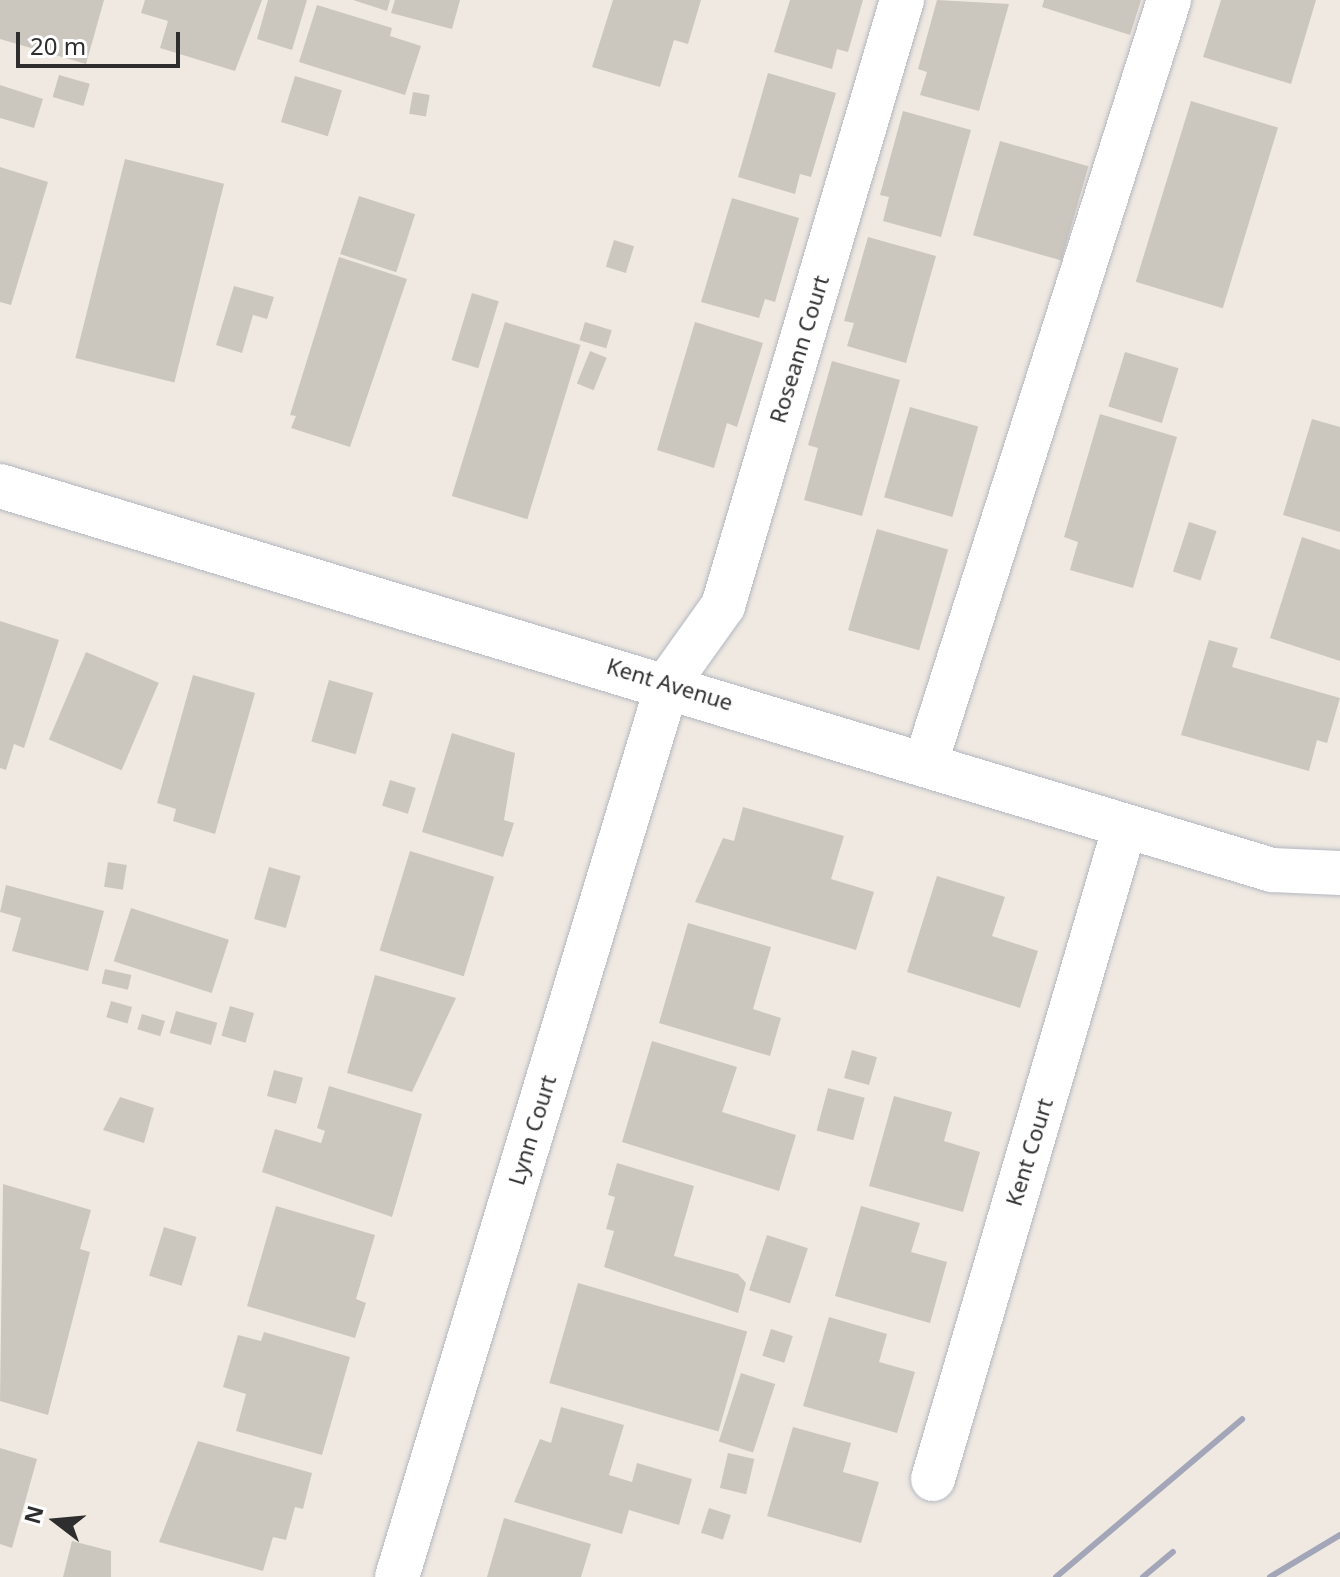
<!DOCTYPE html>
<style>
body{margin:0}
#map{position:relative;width:1340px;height:1577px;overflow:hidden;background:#efe9e1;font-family:"Noto Sans",sans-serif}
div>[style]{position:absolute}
.building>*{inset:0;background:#cbc7bf;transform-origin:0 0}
.roads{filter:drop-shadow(0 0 2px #b4b7c1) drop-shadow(0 0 2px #b4b7c1)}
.minor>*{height:44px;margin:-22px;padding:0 22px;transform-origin:22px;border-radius:22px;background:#fff}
.rail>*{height:6px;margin:-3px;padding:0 3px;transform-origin:3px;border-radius:3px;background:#a3a6b8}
span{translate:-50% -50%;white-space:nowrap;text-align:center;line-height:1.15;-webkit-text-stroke:6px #fff;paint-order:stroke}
.street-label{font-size:22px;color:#2e2e2e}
.north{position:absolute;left:16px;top:1481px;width:80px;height:80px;-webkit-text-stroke:6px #fff;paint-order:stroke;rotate:286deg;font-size:22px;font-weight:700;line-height:32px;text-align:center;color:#2e2e2e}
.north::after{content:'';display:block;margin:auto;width:28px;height:36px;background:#2e2e2e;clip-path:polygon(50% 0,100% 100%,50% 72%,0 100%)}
.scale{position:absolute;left:16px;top:32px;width:164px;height:36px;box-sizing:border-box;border:4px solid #2e2e2e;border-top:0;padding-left:10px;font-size:24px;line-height:28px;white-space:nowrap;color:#2e2e2e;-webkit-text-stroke:6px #fff;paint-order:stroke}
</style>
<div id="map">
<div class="building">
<div style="clip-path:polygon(0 0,104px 0,86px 64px,0 39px)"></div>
<div style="clip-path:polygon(145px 0,262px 0,235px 71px,160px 48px,168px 21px,141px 13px)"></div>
<div style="clip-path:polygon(268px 0,307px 0,292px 50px,257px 39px)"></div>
<div style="clip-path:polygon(353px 0,390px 0,387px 11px)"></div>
<div style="clip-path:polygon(395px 0,460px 0,452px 29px,391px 13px)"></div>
<div style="clip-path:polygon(613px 0,701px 0,688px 44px,674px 40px,660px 87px,592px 67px)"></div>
<div style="clip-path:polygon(790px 0,863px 0,848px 52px,837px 49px,832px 69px,774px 52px)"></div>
<div style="clip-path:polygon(937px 0,1009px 4px,979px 111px,920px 95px,927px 72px,918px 69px)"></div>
<div style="clip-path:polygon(1044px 0,1141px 0,1130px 35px,1042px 7px)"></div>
<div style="clip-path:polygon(1221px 0,1316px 0,1291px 84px,1203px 57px)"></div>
<div style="clip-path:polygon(317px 5px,392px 28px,390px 36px,421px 46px,405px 95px,299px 62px)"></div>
<div style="clip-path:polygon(768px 73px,836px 93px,811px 177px,800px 174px,795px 194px,738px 177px)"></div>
<div style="left:59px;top:75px;width:32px;height:23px;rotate:16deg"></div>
<div style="left:295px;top:76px;width:49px;height:48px;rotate:17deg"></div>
<div style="clip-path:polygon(0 85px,43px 99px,34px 128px,0 118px)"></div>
<div style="left:413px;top:92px;width:17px;height:22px;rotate:10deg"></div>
<div style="left:1191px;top:101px;width:91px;height:189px;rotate:17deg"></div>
<div style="clip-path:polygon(903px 111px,971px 130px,941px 237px,883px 221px,889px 197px,880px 195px)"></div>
<div style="left:1000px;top:141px;width:92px;height:98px;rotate:16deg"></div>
<div style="left:125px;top:159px;width:102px;height:205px;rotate:14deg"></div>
<div style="clip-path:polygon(0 167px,48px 182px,11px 305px,0 302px)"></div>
<div style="left:359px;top:196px;width:59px;height:61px;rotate:18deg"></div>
<div style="clip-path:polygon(732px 198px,799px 218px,775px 302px,765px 299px,759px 318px,701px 302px)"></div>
<div style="clip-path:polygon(868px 237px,936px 256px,906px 363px,847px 346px,854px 323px,844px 321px)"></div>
<div style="left:614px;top:240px;width:21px;height:28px;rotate:17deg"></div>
<div style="clip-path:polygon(339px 257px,407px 279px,350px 447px,291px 428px,296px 416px,290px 415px)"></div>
<div style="clip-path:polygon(234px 286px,274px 297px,267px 319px,253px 315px,242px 353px,216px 345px)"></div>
<div style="left:472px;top:293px;width:28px;height:70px;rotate:17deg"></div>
<div style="left:505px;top:322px;width:79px;height:182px;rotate:17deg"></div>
<div style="left:585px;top:322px;width:28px;height:19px;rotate:17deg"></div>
<div style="clip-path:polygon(695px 322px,763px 343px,737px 427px,727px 423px,714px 468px,657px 450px)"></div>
<div style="left:590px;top:351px;width:18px;height:35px;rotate:22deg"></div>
<div style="left:1125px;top:352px;width:56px;height:57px;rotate:17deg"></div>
<div style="clip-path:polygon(832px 361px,900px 380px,862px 516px,804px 500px,818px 448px,808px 445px)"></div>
<div style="left:910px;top:407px;width:71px;height:94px;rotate:16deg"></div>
<div style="clip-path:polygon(1100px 414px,1177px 437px,1133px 588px,1070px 570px,1078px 542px,1064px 537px)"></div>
<div style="clip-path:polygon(1312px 419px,1340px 427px,1340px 532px,1283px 515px)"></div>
<div style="left:1189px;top:522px;width:29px;height:52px;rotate:18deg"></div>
<div style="left:877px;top:529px;width:74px;height:105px;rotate:16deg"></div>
<div style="clip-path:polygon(1302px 537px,1340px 550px,1340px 661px,1270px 638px)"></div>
<div style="clip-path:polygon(0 621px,59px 640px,24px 748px,14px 744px,6px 770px,0 768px)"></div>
<div style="clip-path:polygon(1209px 640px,1238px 648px,1232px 667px,1340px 698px,1327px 743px,1317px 740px,1309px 771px,1181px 735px)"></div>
<div style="left:86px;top:652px;width:79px;height:95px;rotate:23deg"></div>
<div style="clip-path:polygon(193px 675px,255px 693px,215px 834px,173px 821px,176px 809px,157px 803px)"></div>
<div style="left:329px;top:680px;width:46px;height:64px;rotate:16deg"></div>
<div style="clip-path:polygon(452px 733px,515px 753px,504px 820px,514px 823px,503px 857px,422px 832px)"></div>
<div style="left:390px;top:780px;width:27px;height:27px;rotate:17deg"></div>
<div style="clip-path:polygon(743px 807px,844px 836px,831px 879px,874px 892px,856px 950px,695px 902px,723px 838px,734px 841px)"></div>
<div style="left:410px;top:851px;width:88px;height:104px;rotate:17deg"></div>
<div style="left:108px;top:862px;width:19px;height:25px;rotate:9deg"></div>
<div style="left:269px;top:867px;width:33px;height:54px;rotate:16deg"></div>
<div style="clip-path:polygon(937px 876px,1005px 897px,992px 936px,1038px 951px,1020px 1008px,907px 972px)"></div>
<div style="clip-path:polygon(6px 885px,104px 911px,88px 971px,12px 951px,21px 918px,0 912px)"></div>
<div style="left:131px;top:908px;width:103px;height:56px;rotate:18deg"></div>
<div style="clip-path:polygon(688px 923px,771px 947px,753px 1009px,781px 1018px,770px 1056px,659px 1023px)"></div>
<div style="left:105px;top:969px;width:27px;height:15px;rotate:13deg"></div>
<div style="clip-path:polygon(375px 975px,456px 998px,412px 1092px,347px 1073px)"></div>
<div style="left:111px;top:1001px;width:22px;height:17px;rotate:16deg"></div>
<div style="left:230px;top:1006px;width:25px;height:31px;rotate:16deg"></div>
<div style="left:176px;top:1011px;width:43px;height:23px;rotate:16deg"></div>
<div style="left:142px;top:1014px;width:24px;height:16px;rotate:17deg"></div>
<div style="clip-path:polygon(652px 1041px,737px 1067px,722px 1112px,796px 1135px,779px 1191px,622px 1142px)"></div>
<div style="left:852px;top:1050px;width:26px;height:29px;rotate:16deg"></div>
<div style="left:274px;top:1070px;width:30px;height:27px;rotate:15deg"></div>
<div style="clip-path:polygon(329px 1086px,422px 1114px,392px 1217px,262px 1172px,275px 1129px,321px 1143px,325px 1131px,317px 1128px)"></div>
<div style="left:828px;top:1088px;width:38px;height:44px;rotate:15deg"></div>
<div style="clip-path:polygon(894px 1096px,952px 1112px,944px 1141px,980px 1152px,963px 1212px,869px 1186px)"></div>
<div style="clip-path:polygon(120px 1097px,154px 1108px,144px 1143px,103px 1130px)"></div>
<div style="clip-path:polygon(617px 1163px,694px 1186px,674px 1256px,738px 1274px,746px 1283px,738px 1313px,604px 1267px,614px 1231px,606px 1229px,615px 1197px,608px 1195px)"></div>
<div style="clip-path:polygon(3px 1184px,91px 1210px,80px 1249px,90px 1252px,48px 1415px,0 1401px)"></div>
<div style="clip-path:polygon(276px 1206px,375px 1235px,356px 1299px,366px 1303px,355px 1338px,247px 1306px)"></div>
<div style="clip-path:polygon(861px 1206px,920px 1223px,911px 1252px,947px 1262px,930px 1323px,835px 1296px)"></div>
<div style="left:164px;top:1227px;width:34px;height:51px;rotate:17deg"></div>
<div style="left:767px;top:1235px;width:43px;height:58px;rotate:18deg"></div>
<div style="left:578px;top:1283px;width:176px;height:104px;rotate:16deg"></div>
<div style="clip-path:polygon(829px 1317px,887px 1334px,879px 1362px,915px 1372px,897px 1433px,803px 1406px)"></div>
<div style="left:771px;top:1329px;width:23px;height:28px;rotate:18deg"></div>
<div style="clip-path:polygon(264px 1332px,350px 1357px,322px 1455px,236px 1431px,246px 1394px,223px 1387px,238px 1335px,261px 1341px)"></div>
<div style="left:741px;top:1373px;width:36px;height:72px;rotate:18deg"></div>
<div style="clip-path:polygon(561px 1407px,624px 1425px,609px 1475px,632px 1482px,637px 1463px,692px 1479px,679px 1525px,629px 1510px,622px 1534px,514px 1502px,540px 1439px,551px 1443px)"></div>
<div style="clip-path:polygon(793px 1427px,851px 1443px,843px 1472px,879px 1482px,861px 1543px,767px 1516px)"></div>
<div style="clip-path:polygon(198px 1441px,312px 1473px,303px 1509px,295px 1507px,286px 1540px,273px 1537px,263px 1571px,159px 1542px)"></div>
<div style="clip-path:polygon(0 1448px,37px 1459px,12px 1548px,0 1544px)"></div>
<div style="left:728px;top:1453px;width:27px;height:36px;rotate:13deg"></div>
<div style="left:709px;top:1508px;width:23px;height:26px;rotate:18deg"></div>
<div style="clip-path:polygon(504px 1518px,591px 1544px,581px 1577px,487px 1577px)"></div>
<div style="clip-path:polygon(72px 1541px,111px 1551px,111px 1577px,63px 1577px)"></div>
</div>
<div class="roads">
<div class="minor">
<div style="left:0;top:486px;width:1329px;rotate:16.8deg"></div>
<div style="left:1272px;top:870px;width:68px;rotate:2.5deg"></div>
<div style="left:926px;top:762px;width:800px;rotate:-72.31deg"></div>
<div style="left:933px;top:1479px;width:681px;rotate:-73.62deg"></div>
<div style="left:397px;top:1577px;width:934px;rotate:-73.14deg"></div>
<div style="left:668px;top:683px;width:95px;rotate:-54.5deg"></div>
<div style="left:723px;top:606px;width:632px;rotate:-73.54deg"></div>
</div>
</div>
<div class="rail">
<div style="left:1056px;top:1577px;width:244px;rotate:-40.3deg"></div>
<div style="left:1143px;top:1577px;width:39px;rotate:-40deg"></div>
<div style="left:1270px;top:1577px;width:82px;rotate:-31deg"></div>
</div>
<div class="street-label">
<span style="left:799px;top:349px;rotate:-73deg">Roseann Court</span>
<span style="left:670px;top:684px;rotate:17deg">Kent Avenue</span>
<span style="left:532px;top:1130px;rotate:-73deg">Lynn Court</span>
<span style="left:1029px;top:1152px;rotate:-73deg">Kent Court</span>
</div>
<div class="north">N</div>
<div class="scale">20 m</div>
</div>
